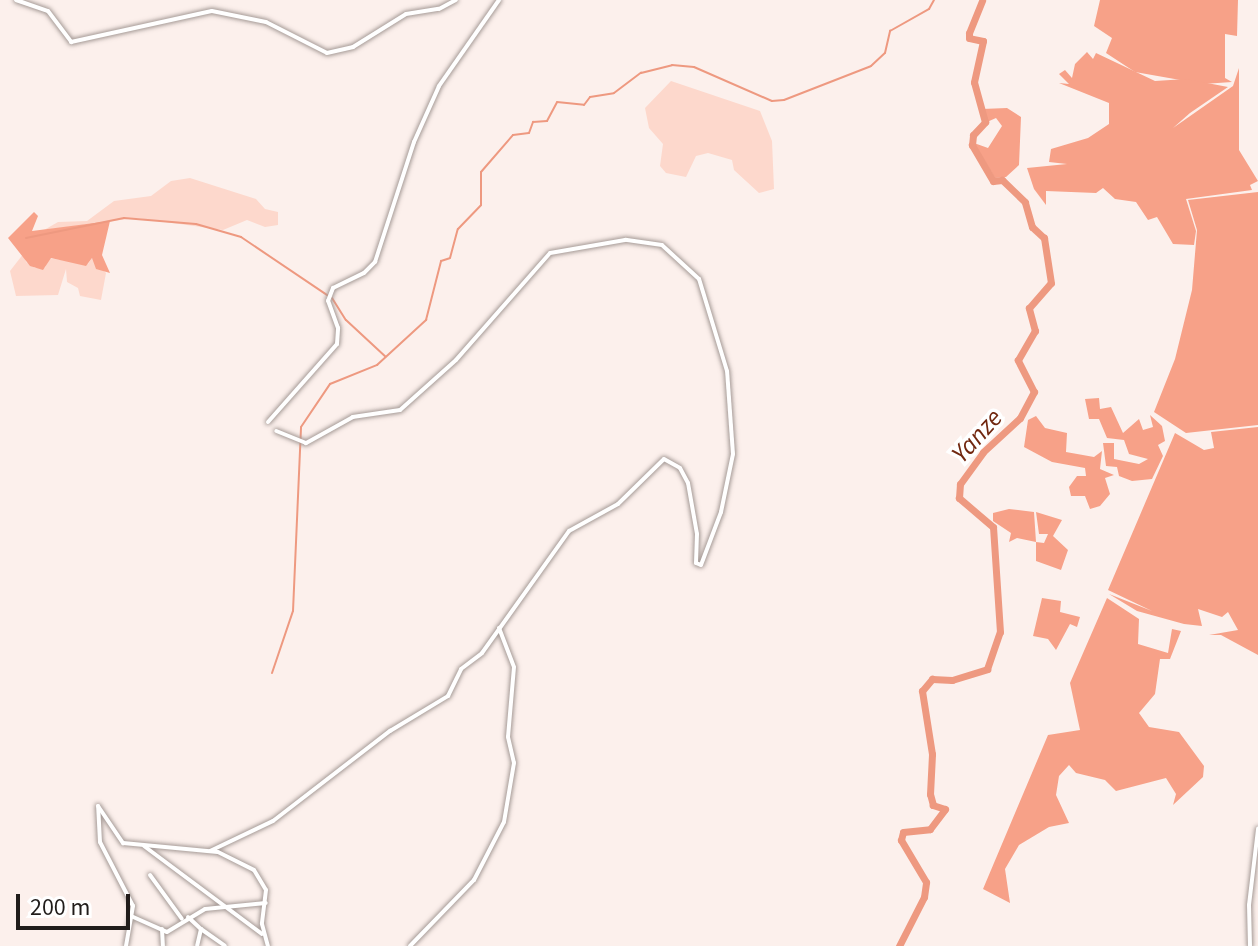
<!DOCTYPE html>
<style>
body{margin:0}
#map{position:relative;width:1258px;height:946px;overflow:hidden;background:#fcf0ec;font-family:"Source Sans 3",sans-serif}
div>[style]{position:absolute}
.green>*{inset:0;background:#fdd8cc}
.forest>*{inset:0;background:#f7a188}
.stream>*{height:2px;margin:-1px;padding:0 1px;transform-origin:1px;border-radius:1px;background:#ee9980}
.river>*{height:7px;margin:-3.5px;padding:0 3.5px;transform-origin:3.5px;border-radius:3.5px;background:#ee9980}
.roads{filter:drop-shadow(0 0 2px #a59a96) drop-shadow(0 0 2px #a59a96)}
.minor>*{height:4px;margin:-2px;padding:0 2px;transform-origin:2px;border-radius:2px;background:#fff}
span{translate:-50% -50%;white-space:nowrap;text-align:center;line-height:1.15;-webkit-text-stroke:7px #fff;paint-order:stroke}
.water-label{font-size:26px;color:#71270f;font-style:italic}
.scale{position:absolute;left:16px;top:894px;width:114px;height:36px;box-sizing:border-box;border:4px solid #201c1a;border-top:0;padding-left:10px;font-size:24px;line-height:28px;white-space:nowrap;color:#201c1a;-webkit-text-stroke:6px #fff;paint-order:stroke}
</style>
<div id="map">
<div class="green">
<div style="clip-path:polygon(671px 81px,760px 111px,772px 141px,774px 189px,759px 193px,734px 170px,732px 160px,708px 153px,696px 156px,686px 177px,666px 173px,660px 166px,663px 144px,649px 128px,645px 108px)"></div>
<div style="clip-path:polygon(190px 178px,256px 199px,265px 209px,278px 212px,278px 225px,265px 227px,247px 220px,223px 230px,136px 218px,44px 230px,58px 222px,87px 221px,114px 201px,151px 196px,171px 181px)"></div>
<div style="clip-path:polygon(24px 253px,26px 262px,35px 268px,45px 268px,48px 258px,88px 264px,92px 258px,106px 273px,101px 300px,80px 296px,78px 288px,67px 282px,66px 269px,58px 295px,16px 296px,10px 271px)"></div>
</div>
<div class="forest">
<div style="clip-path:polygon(1100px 0,1238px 0,1237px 36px,1225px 34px,1225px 78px,1232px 82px,1203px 84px,1135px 72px,1106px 53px,1112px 38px,1094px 26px)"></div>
<div style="clip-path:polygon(1087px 52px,1093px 59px,1096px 53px,1155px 81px,1186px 79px,1228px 87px,1190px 113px,1173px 128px,1233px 86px,1239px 68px,1239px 150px,1258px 181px,1250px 185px,1252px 190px,1186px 199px,1196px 231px,1194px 245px,1173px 244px,1157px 217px,1148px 220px,1136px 202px,1115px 199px,1103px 188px,1096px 193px,1046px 191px,1046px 205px,1034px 189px,1027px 168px,1067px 164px,1049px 162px,1051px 149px,1088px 138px,1109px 124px,1109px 103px,1059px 83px,1069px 84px,1059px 74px,1065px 70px,1072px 78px,1075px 64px)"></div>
<div style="clip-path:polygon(1007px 108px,1021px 117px,1019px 165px,1006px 177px,995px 178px,974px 143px,988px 148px,1002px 126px,996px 118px,987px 122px,982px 109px)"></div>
<div style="clip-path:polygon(1258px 192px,1258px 425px,1186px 433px,1154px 412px,1175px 359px,1192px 290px,1197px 230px,1188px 200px)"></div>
<div style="clip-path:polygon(34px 212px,38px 216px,32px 231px,110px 221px,102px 255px,110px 273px,96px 269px,92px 258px,86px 266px,51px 258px,43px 270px,30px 266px,8px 238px)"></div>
<div style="clip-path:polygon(1099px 398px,1100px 409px,1111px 407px,1123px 433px,1139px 419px,1143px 430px,1153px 427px,1150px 415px,1162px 426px,1165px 441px,1158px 445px,1163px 456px,1152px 479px,1132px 481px,1119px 476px,1117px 467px,1106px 466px,1103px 443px,1114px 443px,1114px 459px,1139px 464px,1148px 459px,1129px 454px,1124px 440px,1107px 438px,1099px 419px,1089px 419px,1085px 399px)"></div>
<div style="clip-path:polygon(1036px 416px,1045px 428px,1067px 433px,1066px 452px,1094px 457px,1102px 451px,1100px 469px,1114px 475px,1105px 478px,1110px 494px,1100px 506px,1090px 509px,1085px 496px,1071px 496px,1069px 487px,1077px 476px,1086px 476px,1085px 468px,1052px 462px,1024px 447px,1028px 420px)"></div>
<div style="clip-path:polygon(1258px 427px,1258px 655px,1221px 635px,1209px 635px,1238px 630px,1228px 612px,1222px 617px,1198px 609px,1202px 626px,1184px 624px,1137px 611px,1109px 594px,1152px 611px,1108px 590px,1175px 433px,1204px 450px,1214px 448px,1211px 432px)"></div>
<div style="clip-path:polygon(1009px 509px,1034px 512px,1036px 542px,1017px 538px,1009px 542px,1011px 533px,993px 521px,993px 513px)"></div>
<div style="clip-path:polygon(1036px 512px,1062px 520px,1053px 536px,1068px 550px,1061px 570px,1036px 561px,1036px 542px,1044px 543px,1048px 534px,1039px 534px)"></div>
<div style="clip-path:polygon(1042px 598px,1061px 601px,1060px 612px,1080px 617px,1077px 627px,1070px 624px,1056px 650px,1048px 639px,1033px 636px)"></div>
<div style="clip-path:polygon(1107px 598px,1139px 619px,1138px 644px,1168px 653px,1172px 629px,1181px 631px,1170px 659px,1160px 659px,1155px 694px,1139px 713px,1149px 727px,1179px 732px,1204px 766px,1203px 777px,1173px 805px,1176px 794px,1166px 778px,1116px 791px,1105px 780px,1076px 773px,1069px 765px,1059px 776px,1056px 795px,1069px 823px,1049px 827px,1019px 845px,1005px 869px,1010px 903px,983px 889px,1048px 735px,1080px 730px,1070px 683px)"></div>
</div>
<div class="stream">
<div style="left:26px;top:238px;width:100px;rotate:-11.5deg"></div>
<div style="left:124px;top:218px;width:72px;rotate:4.8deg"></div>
<div style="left:196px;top:224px;width:47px;rotate:16.1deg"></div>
<div style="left:241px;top:237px;width:104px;rotate:34deg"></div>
<div style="left:332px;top:298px;width:26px;rotate:58deg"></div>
<div style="left:346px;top:320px;width:54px;rotate:42.8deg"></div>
<div style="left:272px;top:673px;width:65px;rotate:-71.3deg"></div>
<div style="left:293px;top:611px;width:184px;rotate:-87.5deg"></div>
<div style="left:301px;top:427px;width:52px;rotate:-56deg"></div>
<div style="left:330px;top:384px;width:51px;rotate:-22deg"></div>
<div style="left:377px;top:365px;width:67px;rotate:-42.6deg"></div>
<div style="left:426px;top:320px;width:61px;rotate:-75.7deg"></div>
<div style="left:441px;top:261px;width:9px;rotate:-18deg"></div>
<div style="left:450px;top:258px;width:30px;rotate:-75deg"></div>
<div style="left:458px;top:229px;width:33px;rotate:-46deg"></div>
<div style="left:481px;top:205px;width:33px;rotate:-90deg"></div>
<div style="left:481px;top:172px;width:49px;rotate:-49.1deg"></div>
<div style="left:513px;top:135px;width:16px;rotate:-7deg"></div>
<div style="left:529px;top:133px;width:12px;rotate:-70deg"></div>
<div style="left:533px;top:122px;width:14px;rotate:-4deg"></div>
<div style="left:547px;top:121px;width:21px;rotate:-62deg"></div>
<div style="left:557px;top:102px;width:27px;rotate:6deg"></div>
<div style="left:584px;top:105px;width:10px;rotate:-53deg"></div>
<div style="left:590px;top:97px;width:24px;rotate:-9deg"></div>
<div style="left:614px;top:93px;width:34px;rotate:-37deg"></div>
<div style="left:641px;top:73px;width:32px;rotate:-14deg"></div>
<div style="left:672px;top:65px;width:22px;rotate:5deg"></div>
<div style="left:694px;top:67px;width:85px;rotate:23.6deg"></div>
<div style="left:772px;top:101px;width:12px;rotate:-5deg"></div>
<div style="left:784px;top:100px;width:93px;rotate:-21.3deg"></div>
<div style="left:871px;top:66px;width:19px;rotate:-43deg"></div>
<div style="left:885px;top:53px;width:23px;rotate:-77deg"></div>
<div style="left:890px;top:31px;width:45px;rotate:-29.4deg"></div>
<div style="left:929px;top:9px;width:10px;rotate:-61deg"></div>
</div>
<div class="river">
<div style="left:899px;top:946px;width:55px;rotate:-63deg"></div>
<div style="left:924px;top:897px;width:15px;rotate:-82deg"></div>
<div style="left:926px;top:882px;width:49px;rotate:-120.8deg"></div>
<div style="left:901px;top:840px;width:8px;rotate:-76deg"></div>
<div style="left:903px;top:832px;width:27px;rotate:-6deg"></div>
<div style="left:930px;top:829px;width:25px;rotate:-53deg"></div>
<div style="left:945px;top:809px;width:13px;rotate:-162deg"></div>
<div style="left:933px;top:805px;width:11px;rotate:-105deg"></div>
<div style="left:930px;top:794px;width:40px;rotate:-87.1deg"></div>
<div style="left:932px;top:754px;width:64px;rotate:-99deg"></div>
<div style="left:922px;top:691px;width:16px;rotate:-50deg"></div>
<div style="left:932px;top:679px;width:20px;rotate:3deg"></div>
<div style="left:952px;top:680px;width:37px;rotate:-17deg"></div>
<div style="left:987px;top:669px;width:39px;rotate:-71deg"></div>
<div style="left:1000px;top:632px;width:105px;rotate:-93.8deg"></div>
<div style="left:993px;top:527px;width:45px;rotate:-139.5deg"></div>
<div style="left:959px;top:498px;width:14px;rotate:-86deg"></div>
<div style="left:960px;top:484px;width:39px;rotate:-54deg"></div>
<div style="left:983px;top:452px;width:50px;rotate:-42.6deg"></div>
<div style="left:1020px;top:418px;width:30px;rotate:-62deg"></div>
<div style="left:1034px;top:392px;width:36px;rotate:-117deg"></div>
<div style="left:1018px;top:360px;width:34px;rotate:-60deg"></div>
<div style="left:1035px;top:331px;width:24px;rotate:-105deg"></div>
<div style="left:1029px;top:308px;width:33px;rotate:-49deg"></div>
<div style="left:1051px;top:283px;width:46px;rotate:-98.8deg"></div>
<div style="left:1044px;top:238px;width:16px;rotate:-137deg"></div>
<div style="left:1032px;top:227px;width:26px;rotate:-106deg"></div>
<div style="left:1025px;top:202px;width:32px;rotate:-136deg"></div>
<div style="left:1002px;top:180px;width:9px;rotate:174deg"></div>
<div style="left:993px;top:181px;width:42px;rotate:-120.3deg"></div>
<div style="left:972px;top:145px;width:10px;rotate:-84deg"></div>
<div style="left:973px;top:135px;width:18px;rotate:-47deg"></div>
<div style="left:985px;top:122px;width:41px;rotate:-105.4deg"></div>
<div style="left:974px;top:82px;width:42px;rotate:-77.6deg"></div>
<div style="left:983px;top:41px;width:14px;rotate:-168deg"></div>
<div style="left:969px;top:38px;width:5px;rotate:-90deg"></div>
<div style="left:969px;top:33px;width:35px;rotate:-68deg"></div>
</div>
<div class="roads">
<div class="minor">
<div style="left:16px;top:0;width:34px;rotate:19deg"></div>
<div style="left:48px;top:11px;width:39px;rotate:53deg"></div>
<div style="left:71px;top:42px;width:144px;rotate:-12.4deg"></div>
<div style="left:212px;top:11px;width:55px;rotate:11.5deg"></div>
<div style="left:266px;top:22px;width:68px;rotate:26.9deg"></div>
<div style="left:327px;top:53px;width:27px;rotate:-13deg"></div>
<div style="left:353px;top:47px;width:62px;rotate:-31.9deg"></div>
<div style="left:406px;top:14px;width:33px;rotate:-9deg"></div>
<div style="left:439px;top:9px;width:19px;rotate:-28deg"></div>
<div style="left:268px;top:422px;width:104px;rotate:-48.5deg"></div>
<div style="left:337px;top:344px;width:16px;rotate:-86deg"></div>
<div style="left:338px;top:328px;width:29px;rotate:-110deg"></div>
<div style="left:328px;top:301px;width:14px;rotate:-69deg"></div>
<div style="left:333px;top:288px;width:34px;rotate:-26deg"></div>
<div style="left:364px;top:273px;width:16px;rotate:-45deg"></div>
<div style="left:375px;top:262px;width:126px;rotate:-72deg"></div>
<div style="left:414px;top:142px;width:61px;rotate:-65.9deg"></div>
<div style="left:439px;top:86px;width:105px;rotate:-55.1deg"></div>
<div style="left:144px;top:846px;width:147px;rotate:36.7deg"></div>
<div style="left:210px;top:851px;width:70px;rotate:-25.5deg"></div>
<div style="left:273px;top:821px;width:148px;rotate:-37.6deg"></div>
<div style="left:390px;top:731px;width:68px;rotate:-31.1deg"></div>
<div style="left:448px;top:696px;width:30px;rotate:-64deg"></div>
<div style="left:461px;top:669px;width:26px;rotate:-37deg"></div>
<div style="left:482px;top:653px;width:150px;rotate:-54.5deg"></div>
<div style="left:569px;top:531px;width:56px;rotate:-28.9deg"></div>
<div style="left:618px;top:504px;width:64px;rotate:-44.4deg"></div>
<div style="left:664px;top:459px;width:18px;rotate:29deg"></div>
<div style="left:680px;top:468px;width:17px;rotate:62deg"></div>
<div style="left:688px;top:483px;width:52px;rotate:80deg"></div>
<div style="left:697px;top:534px;width:29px;rotate:92deg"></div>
<div style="left:696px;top:563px;width:5px;rotate:22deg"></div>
<div style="left:701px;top:565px;width:57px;rotate:-69.3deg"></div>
<div style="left:721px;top:512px;width:59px;rotate:-78.3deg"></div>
<div style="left:733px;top:454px;width:83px;rotate:-94.1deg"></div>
<div style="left:727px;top:371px;width:96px;rotate:-106.9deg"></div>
<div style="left:699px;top:279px;width:50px;rotate:-137.4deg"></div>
<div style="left:662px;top:245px;width:37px;rotate:-172deg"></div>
<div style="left:625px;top:240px;width:76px;rotate:170.2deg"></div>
<div style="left:550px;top:253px;width:142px;rotate:131.3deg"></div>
<div style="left:456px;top:360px;width:75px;rotate:138.2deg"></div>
<div style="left:400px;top:410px;width:48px;rotate:171.5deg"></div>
<div style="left:353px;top:417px;width:54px;rotate:151deg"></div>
<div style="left:306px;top:443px;width:32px;rotate:-158deg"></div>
<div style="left:150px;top:875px;width:54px;rotate:54deg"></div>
<div style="left:131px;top:916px;width:39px;rotate:24deg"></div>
<div style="left:167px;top:932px;width:44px;rotate:-31.2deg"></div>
<div style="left:205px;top:909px;width:61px;rotate:-5.6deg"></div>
<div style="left:188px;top:917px;width:18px;rotate:43deg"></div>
<div style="left:201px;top:929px;width:17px;rotate:103deg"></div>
<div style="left:162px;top:929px;width:17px;rotate:87deg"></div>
<div style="left:201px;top:929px;width:29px;rotate:35deg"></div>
<div style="left:126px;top:946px;width:41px;rotate:-80.1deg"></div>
<div style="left:133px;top:906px;width:72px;rotate:-117.3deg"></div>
<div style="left:100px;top:842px;width:36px;rotate:-93deg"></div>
<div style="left:98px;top:806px;width:45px;rotate:56deg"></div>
<div style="left:123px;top:843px;width:95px;rotate:5.4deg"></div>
<div style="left:218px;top:852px;width:40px;rotate:26.6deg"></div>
<div style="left:254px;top:870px;width:23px;rotate:59deg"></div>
<div style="left:266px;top:890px;width:34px;rotate:97deg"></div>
<div style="left:262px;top:924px;width:23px;rotate:75deg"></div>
<div style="left:410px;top:946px;width:92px;rotate:-45.9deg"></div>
<div style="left:474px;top:880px;width:65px;rotate:-62.7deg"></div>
<div style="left:504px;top:822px;width:60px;rotate:-80.4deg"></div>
<div style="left:514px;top:763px;width:27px;rotate:-103deg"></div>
<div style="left:508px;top:737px;width:70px;rotate:-85.1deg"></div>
<div style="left:514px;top:667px;width:42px;rotate:-111deg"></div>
<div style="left:1250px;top:946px;width:41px;rotate:-91.4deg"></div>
<div style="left:1249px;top:905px;width:77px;rotate:-83.2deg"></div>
</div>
</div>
<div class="water-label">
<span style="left:977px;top:436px;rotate:-48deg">Yanze</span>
</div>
<div class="scale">200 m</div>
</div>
